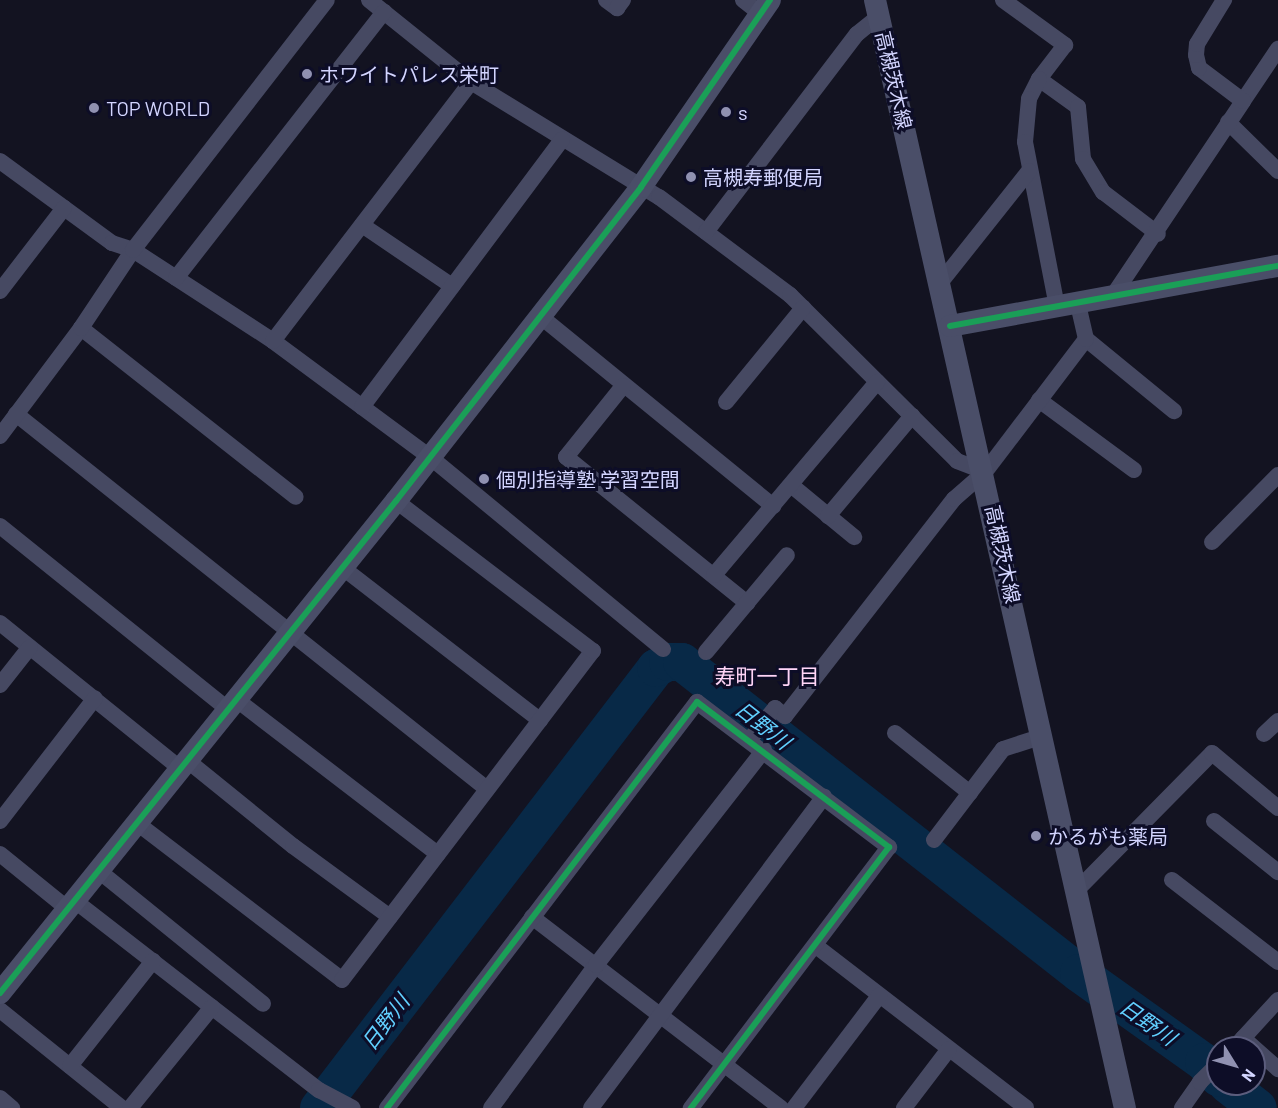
<!DOCTYPE html>
<meta charset="utf-8">
<style>
body{margin:0}
#map{position:relative;width:1278px;height:1108px;overflow:hidden;background:#131321;font-family:Barlow,"Noto Sans JP",sans-serif}
div>[style]{position:absolute}
.river>*{height:38px;margin:-19px;padding:0 19px;transform-origin:19px;border-radius:19px;background:#082947}
.street>*{height:16px;margin:-8px;padding:0 8px;transform-origin:8px;border-radius:8px;background:#464962}
.secondary>*{height:22px;margin:-11px;padding:0 11px;transform-origin:11px;border-radius:11px;background:#4a4e68}
.cycleway>*{height:6px;margin:-3px;padding:0 3px;transform-origin:3px;border-radius:3px;background:#1a9f57}
.dots>*{width:16px;height:16px;translate:-50% -50%;box-sizing:border-box;border:3px solid #0d0d27;border-radius:50%}
span{translate:-50% -50%;white-space:nowrap;text-align:center;line-height:1.15;-webkit-text-stroke:6px #0d0d27;paint-order:stroke}
.poi-label{font-size:20px;color:#d3d5ff}
.left{translate:0 -50%;text-align:left}
.street-label{font-size:20px;color:#d3d5ff}
.neighbourhood-label{font-size:21px;color:#ffd5f7}
.water-label{font-size:21px;color:#61d0ff;font-style:italic}
.north{position:absolute;left:1206px;top:1036px;width:60px;height:60px;box-sizing:border-box;background:#0d0d27;border:2px solid #5c5d7d;border-radius:50%;rotate:127deg;font-size:16px;font-weight:700;line-height:24px;text-align:center;color:#d3d5ff}
.north::after{content:'';display:block;margin:auto;width:21px;height:27px;background:#9091b1;clip-path:polygon(50% 0,100% 100%,50% 72%,0 100%)}
</style>
<div id="map">
<div class="river">
<div style="left:1227px;top:1084px;width:39px;rotate:38deg"></div>
<div style="left:319px;top:1108px;width:554px;rotate:-52.55deg"></div>
<div style="left:656px;top:668px;width:13px;rotate:-27deg"></div>
<div style="left:668px;top:662px;width:14px"></div>
<div style="left:682px;top:662px;width:504px;rotate:38.07deg"></div>
<div style="left:1079px;top:973px;width:153px;rotate:35.5deg"></div>
<div style="left:1204px;top:1062px;width:21px;rotate:47deg"></div>
</div>
<div class="street">
<div style="left:369px;top:0;width:131px;rotate:38.8deg"></div>
<div style="left:471px;top:82px;width:220px;rotate:31.5deg"></div>
<div style="left:659px;top:197px;width:164px;rotate:36.8deg"></div>
<div style="left:790px;top:295px;width:235px;rotate:44.8deg"></div>
<div style="left:957px;top:461px;width:30px;rotate:21deg"></div>
<div style="left:606px;top:0;width:14px;rotate:36deg"></div>
<div style="left:617px;top:8px;width:10px;rotate:-53deg"></div>
<div style="left:743px;top:0;width:23px;rotate:38deg"></div>
<div style="left:1003px;top:0;width:77px;rotate:36deg"></div>
<div style="left:1065px;top:45px;width:43px;rotate:127.4deg"></div>
<div style="left:1039px;top:79px;width:48px;rotate:35.7deg"></div>
<div style="left:1078px;top:107px;width:52px;rotate:84.5deg"></div>
<div style="left:1083px;top:159px;width:39px;rotate:59deg"></div>
<div style="left:1103px;top:192px;width:69px;rotate:37.4deg"></div>
<div style="left:1039px;top:79px;width:22px;rotate:117deg"></div>
<div style="left:1029px;top:99px;width:43px;rotate:95.3deg"></div>
<div style="left:1025px;top:142px;width:167px;rotate:79deg"></div>
<div style="left:1243px;top:101px;width:63px;rotate:-56.1deg"></div>
<div style="left:1228px;top:122px;width:70px;rotate:44.4deg"></div>
<div style="left:0;top:161px;width:139px;rotate:36.2deg"></div>
<div style="left:112px;top:243px;width:22px;rotate:18deg"></div>
<div style="left:133px;top:250px;width:167px;rotate:33deg"></div>
<div style="left:273px;top:341px;width:195px;rotate:36.5deg"></div>
<div style="left:430px;top:457px;width:302px;rotate:39.5deg"></div>
<div style="left:362px;top:225px;width:109px;rotate:34.1deg"></div>
<div style="left:706px;top:232px;width:249px;rotate:-52.7deg"></div>
<div style="left:857px;top:34px;width:28px;rotate:-39deg"></div>
<div style="left:176px;top:278px;width:338px;rotate:-52deg"></div>
<div style="left:940px;top:283px;width:143px;rotate:-51.5deg"></div>
<div style="left:0;top:291px;width:105px;rotate:-52.4deg"></div>
<div style="left:1114px;top:294px;width:232px;rotate:-56.2deg"></div>
<div style="left:1243px;top:101px;width:55px;rotate:-143.1deg"></div>
<div style="left:1199px;top:68px;width:13px;rotate:-103deg"></div>
<div style="left:1196px;top:55px;width:11px;rotate:-85deg"></div>
<div style="left:1197px;top:44px;width:52px;rotate:-58.5deg"></div>
<div style="left:540px;top:316px;width:301px;rotate:39.2deg"></div>
<div style="left:81px;top:328px;width:273px;rotate:38.2deg"></div>
<div style="left:1086px;top:339px;width:114px;rotate:39.3deg"></div>
<div style="left:273px;top:341px;width:326px;rotate:-52.6deg"></div>
<div style="left:623px;top:386px;width:91px;rotate:128.8deg"></div>
<div style="left:566px;top:457px;width:233px;rotate:38.9deg"></div>
<div style="left:1039px;top:400px;width:118px;rotate:36.4deg"></div>
<div style="left:726px;top:402px;width:122px;rotate:-50.7deg"></div>
<div style="left:362px;top:407px;width:334px;rotate:-53.2deg"></div>
<div style="left:16px;top:414px;width:602px;rotate:38.53deg"></div>
<div style="left:0;top:436px;width:135px;rotate:-53.1deg"></div>
<div style="left:81px;top:328px;width:94px;rotate:-56.3deg"></div>
<div style="left:133px;top:250px;width:316px;rotate:-52.2deg"></div>
<div style="left:791px;top:485px;width:82px;rotate:39.5deg"></div>
<div style="left:828px;top:516px;width:131px;rotate:-50deg"></div>
<div style="left:0;top:526px;width:294px;rotate:38.8deg"></div>
<div style="left:1212px;top:542px;width:94px;rotate:-45.4deg"></div>
<div style="left:343px;top:568px;width:249px;rotate:37.7deg"></div>
<div style="left:714px;top:575px;width:253px;rotate:-49.8deg"></div>
<div style="left:0;top:623px;width:234px;rotate:38.9deg"></div>
<div style="left:706px;top:652px;width:126px;rotate:-50.1deg"></div>
<div style="left:0;top:685px;width:48px;rotate:-51.7deg"></div>
<div style="left:237px;top:700px;width:253px;rotate:37.5deg"></div>
<div style="left:895px;top:733px;width:96px;rotate:38.7deg"></div>
<div style="left:1264px;top:734px;width:19px;rotate:-43deg"></div>
<div style="left:750px;top:739px;width:40px;rotate:-51deg"></div>
<div style="left:775px;top:708px;width:13px;rotate:39deg"></div>
<div style="left:785px;top:716px;width:275px;rotate:-52.1deg"></div>
<div style="left:954px;top:499px;width:41px;rotate:-41.1deg"></div>
<div style="left:985px;top:472px;width:167px;rotate:-52.8deg"></div>
<div style="left:1086px;top:339px;width:39px;rotate:-103deg"></div>
<div style="left:188px;top:761px;width:135px;rotate:39deg"></div>
<div style="left:293px;top:846px;width:120px;rotate:36.2deg"></div>
<div style="left:0;top:821px;width:155px;rotate:-52.3deg"></div>
<div style="left:1214px;top:821px;width:82px;rotate:38.6deg"></div>
<div style="left:137px;top:823px;width:258px;rotate:37.4deg"></div>
<div style="left:342px;top:980px;width:414px;rotate:-52.7deg"></div>
<div style="left:593px;top:651px;width:248px;rotate:-142.7deg"></div>
<div style="left:934px;top:840px;width:114px;rotate:-52.8deg"></div>
<div style="left:1003px;top:749px;width:42px;rotate:-18deg"></div>
<div style="left:0;top:854px;width:87px;rotate:39deg"></div>
<div style="left:99px;top:871px;width:211px;rotate:39deg"></div>
<div style="left:1172px;top:880px;width:134px;rotate:37.7deg"></div>
<div style="left:1077px;top:890px;width:192px;rotate:-45.4deg"></div>
<div style="left:1212px;top:753px;width:86px;rotate:39.8deg"></div>
<div style="left:75px;top:901px;width:309px;rotate:37.8deg"></div>
<div style="left:319px;top:1090px;width:38px;rotate:28deg"></div>
<div style="left:532px;top:917px;width:314px;rotate:37.5deg"></div>
<div style="left:816px;top:946px;width:265px;rotate:37.6deg"></div>
<div style="left:0;top:1010px;width:156px;rotate:38.8deg"></div>
<div style="left:1243px;top:1038px;width:47px;rotate:41.5deg"></div>
<div style="left:1234px;top:1048px;width:65px;rotate:-47.5deg"></div>
<div style="left:70px;top:1066px;width:134px;rotate:-51.7deg"></div>
<div style="left:0;top:1098px;width:16px;rotate:40deg"></div>
<div style="left:130px;top:1108px;width:130px;rotate:-50.9deg"></div>
<div style="left:387px;top:1108px;width:511px;rotate:-52.64deg"></div>
<div style="left:697px;top:702px;width:241px;rotate:37.1deg"></div>
<div style="left:889px;top:847px;width:328px;rotate:127.2deg"></div>
<div style="left:491px;top:1108px;width:177px;rotate:-53.7deg"></div>
<div style="left:596px;top:965px;width:273px;rotate:-52deg"></div>
<div style="left:591px;top:1108px;width:389px;rotate:-53.2deg"></div>
<div style="left:794px;top:1108px;width:141px;rotate:-52.8deg"></div>
<div style="left:904px;top:1108px;width:74px;rotate:-52.7deg"></div>
<div style="left:1182px;top:1108px;width:32px;rotate:-55deg"></div>
<div style="left:1200px;top:1082px;width:25px;rotate:-45deg"></div>
</div>
<div class="secondary">
<div style="left:875px;top:0;width:1136px;rotate:77.29deg"></div>
<div style="left:950px;top:326px;width:333px;rotate:-10.4deg"></div>
<div style="left:0;top:993px;width:632px;rotate:-51.17deg"></div>
<div style="left:396px;top:501px;width:398px;rotate:-52deg"></div>
<div style="left:641px;top:187px;width:227px;rotate:-55.4deg"></div>
</div>
<div class="cycleway">
<div style="left:950px;top:326px;width:333px;rotate:-10.4deg"></div>
<div style="left:0;top:993px;width:632px;rotate:-51.17deg"></div>
<div style="left:396px;top:501px;width:398px;rotate:-52deg"></div>
<div style="left:641px;top:187px;width:227px;rotate:-55.4deg"></div>
<div style="left:387px;top:1108px;width:511px;rotate:-52.64deg"></div>
<div style="left:697px;top:702px;width:241px;rotate:37.1deg"></div>
<div style="left:889px;top:847px;width:328px;rotate:127.2deg"></div>
</div>
<div class="dots">
<div style="left:307px;top:74px;background:#9091b1"></div>
<div style="left:94px;top:108px;background:#9091b1"></div>
<div style="left:726px;top:112px;background:#9091b1"></div>
<div style="left:691px;top:177px;background:#9091b1"></div>
<div style="left:484px;top:479px;background:#9091b1"></div>
<div style="left:1036px;top:836px;background:#9091b1"></div>
</div>
<div class="poi-label">
<span class="left" style="left:319px;top:74px">ホワイトパレス栄町</span>
<span class="left" style="left:106px;top:108px">TOP WORLD</span>
<span class="left" style="left:738px;top:112px">s</span>
<span class="left" style="left:703px;top:177px">高槻寿郵便局</span>
<span class="left" style="left:496px;top:479px">個別指導塾 学習空間</span>
<span class="left" style="left:1048px;top:836px">かるがも薬局</span>
</div>
<div class="street-label">
<span style="left:894px;top:80px;rotate:77deg">高槻茨木線</span>
<span style="left:1003px;top:554px;rotate:78deg">高槻茨木線</span>
</div>
<div class="neighbourhood-label">
<span style="left:767px;top:676px">寿町一丁目</span>
</div>
<div class="water-label">
<span style="left:763px;top:725px;rotate:38deg">日野川</span>
<span style="left:385px;top:1022px;rotate:-53deg">日野川</span>
<span style="left:1148px;top:1022px;rotate:35deg">日野川</span>
</div>
<div class="north">N</div>
</div>
